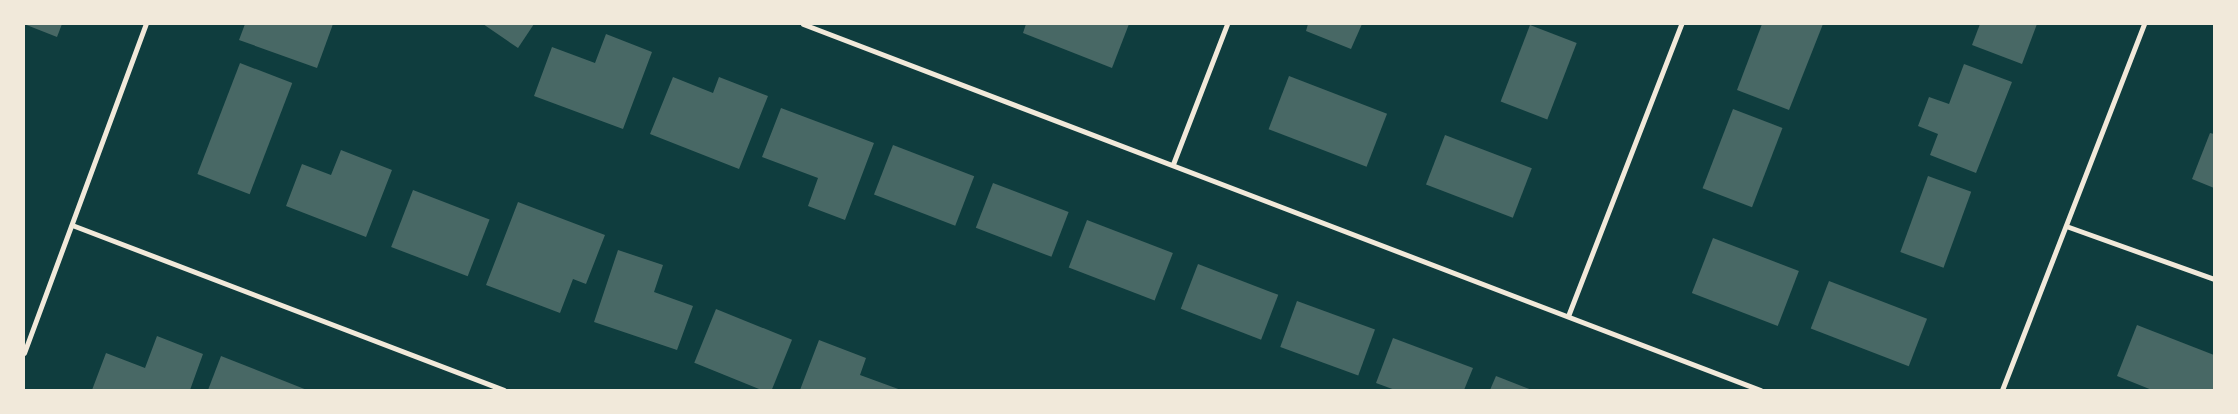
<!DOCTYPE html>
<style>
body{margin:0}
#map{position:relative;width:2238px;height:414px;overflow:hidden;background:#0f3d3e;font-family:"Exo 2",sans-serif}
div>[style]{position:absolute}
.building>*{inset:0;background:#486865;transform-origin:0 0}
.minor>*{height:5px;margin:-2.5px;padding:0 2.5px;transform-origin:2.5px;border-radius:2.5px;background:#f1e9da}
span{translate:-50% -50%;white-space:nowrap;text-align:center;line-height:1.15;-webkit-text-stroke:4px #f1e9da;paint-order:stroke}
.frame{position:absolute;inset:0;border:25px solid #f1e9da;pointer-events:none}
</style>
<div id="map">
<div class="building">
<div style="clip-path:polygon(24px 24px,62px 24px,57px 37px)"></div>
<div style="clip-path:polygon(245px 24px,333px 24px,317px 68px,239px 40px)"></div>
<div style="clip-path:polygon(483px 24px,534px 24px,518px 48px)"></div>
<div style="clip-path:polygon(1026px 24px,1129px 24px,1112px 68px,1023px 33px)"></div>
<div style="clip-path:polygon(1308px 24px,1362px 24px,1351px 49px,1306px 31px)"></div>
<div style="clip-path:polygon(1762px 24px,1823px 24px,1789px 110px,1737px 90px)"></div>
<div style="clip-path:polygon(1980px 24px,2037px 24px,2022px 64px,1972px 45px)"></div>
<div style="left:1530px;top:25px;width:50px;height:82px;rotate:21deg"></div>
<div style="clip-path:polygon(606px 34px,652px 52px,623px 129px,534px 96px,552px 47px,595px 63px)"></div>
<div style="left:240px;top:63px;width:56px;height:119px;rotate:21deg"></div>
<div style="clip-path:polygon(1964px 64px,2012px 82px,1976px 173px,1930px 155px,1938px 134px,1918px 126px,1929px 97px,1949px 104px)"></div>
<div style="left:1289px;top:76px;width:105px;height:57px;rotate:21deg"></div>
<div style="clip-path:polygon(673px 77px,713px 93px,719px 77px,768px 96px,739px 169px,650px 134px)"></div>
<div style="clip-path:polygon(781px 108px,874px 143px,845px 220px,808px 206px,818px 178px,762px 157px)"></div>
<div style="left:1733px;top:109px;width:53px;height:85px;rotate:21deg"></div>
<div style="clip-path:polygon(2210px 133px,2214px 134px,2214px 188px,2192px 179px)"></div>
<div style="left:1445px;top:135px;width:93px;height:53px;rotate:21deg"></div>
<div style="left:893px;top:145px;width:87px;height:53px;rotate:21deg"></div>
<div style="clip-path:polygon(341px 150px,392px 170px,366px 237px,286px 206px,302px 164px,331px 175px)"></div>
<div style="left:1928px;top:176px;width:46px;height:81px;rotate:20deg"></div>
<div style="left:993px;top:183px;width:81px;height:48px;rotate:21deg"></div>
<div style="left:413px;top:190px;width:82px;height:61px;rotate:21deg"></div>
<div style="clip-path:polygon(518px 202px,605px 235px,586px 284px,573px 279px,560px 313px,486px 285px)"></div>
<div style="left:1087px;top:220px;width:92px;height:51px;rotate:21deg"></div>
<div style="left:1713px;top:238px;width:92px;height:59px;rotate:21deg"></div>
<div style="clip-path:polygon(618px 250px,663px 265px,654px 292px,693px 306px,677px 350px,594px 322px)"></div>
<div style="left:1198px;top:264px;width:86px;height:48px;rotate:21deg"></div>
<div style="left:1829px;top:281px;width:105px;height:51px;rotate:21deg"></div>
<div style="left:1297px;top:301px;width:83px;height:49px;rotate:20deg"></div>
<div style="left:716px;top:309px;width:82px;height:58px;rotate:22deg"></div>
<div style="clip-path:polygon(2137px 325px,2214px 355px,2214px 390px,2152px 390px,2117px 376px)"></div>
<div style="clip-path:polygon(157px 336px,203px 354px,190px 390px,92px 390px,106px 353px,145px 368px)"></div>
<div style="clip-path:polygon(1393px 338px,1473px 368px,1464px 390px,1395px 390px,1376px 383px)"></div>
<div style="clip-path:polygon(819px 340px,866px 358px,860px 375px,901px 390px,800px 390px)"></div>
<div style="clip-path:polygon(221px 356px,307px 390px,208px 390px)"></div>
<div style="clip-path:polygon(1496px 376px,1532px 390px,1490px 390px)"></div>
</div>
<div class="minor">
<div style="left:803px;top:24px;width:1025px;rotate:20.93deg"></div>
<div style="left:1173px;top:164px;width:150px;rotate:-68.9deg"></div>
<div style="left:72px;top:225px;width:462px;rotate:20.9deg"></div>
<div style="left:2066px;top:226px;width:157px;rotate:19.7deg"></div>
<div style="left:1568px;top:316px;width:313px;rotate:-68.8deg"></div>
<div style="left:24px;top:353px;width:351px;rotate:-69.7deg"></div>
<div style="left:2002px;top:390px;width:393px;rotate:-68.8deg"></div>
</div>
<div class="frame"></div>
</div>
